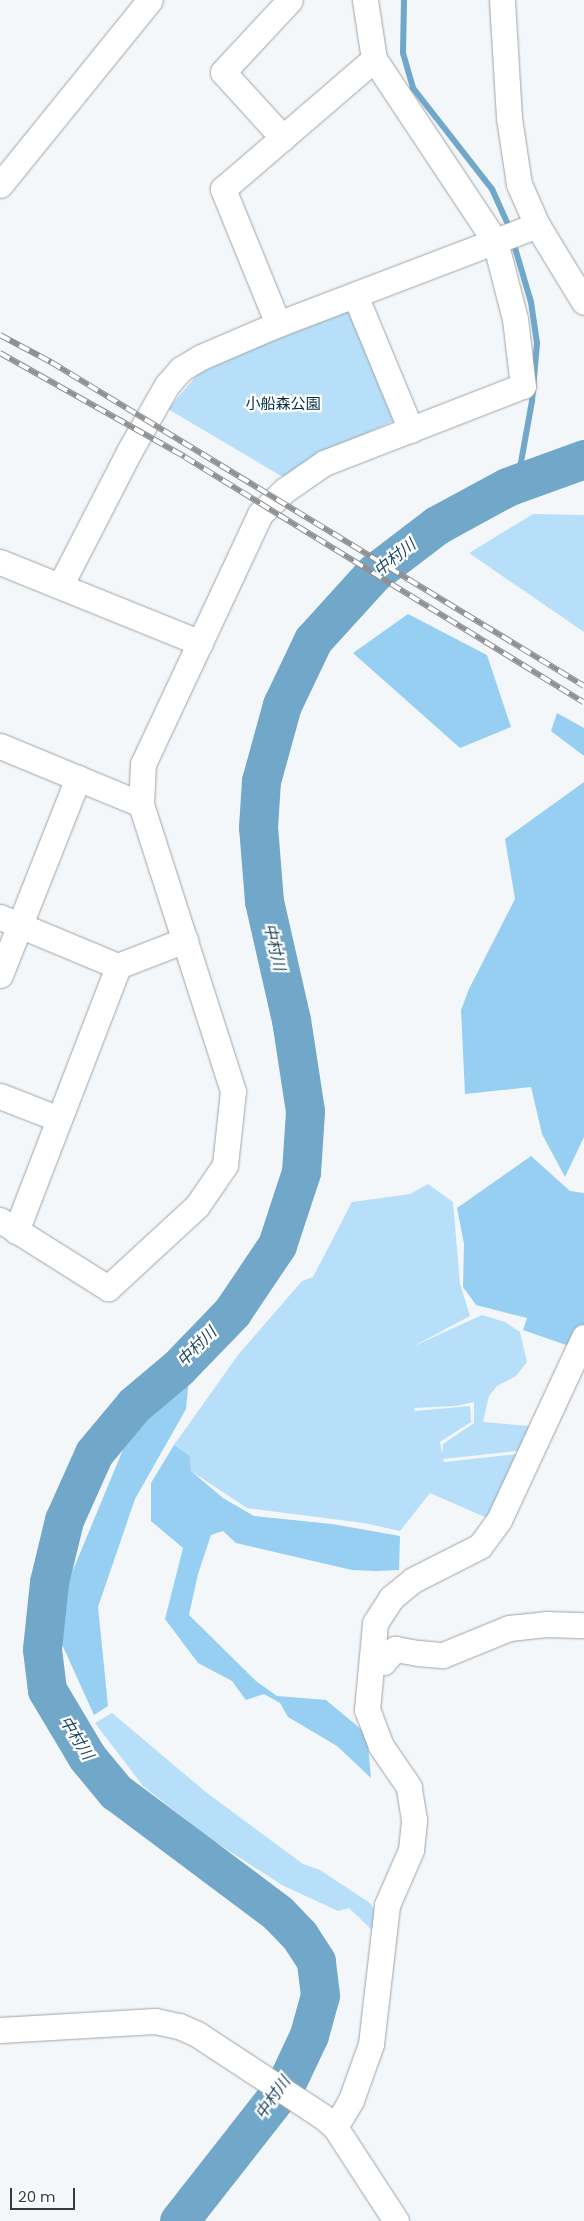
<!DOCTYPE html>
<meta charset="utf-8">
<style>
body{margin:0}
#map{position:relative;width:584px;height:2221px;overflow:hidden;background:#f4f7fa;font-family:Poppins,"Noto Sans JP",sans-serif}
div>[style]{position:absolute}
.green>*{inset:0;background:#b7dff9}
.forest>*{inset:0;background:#97cff2}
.stream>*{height:6px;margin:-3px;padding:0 3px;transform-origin:3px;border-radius:3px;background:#71a8ca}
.river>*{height:39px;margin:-19.5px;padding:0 19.5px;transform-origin:19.5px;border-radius:19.5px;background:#71a8ca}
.roads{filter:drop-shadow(0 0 1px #a0a3a5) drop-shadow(0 0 1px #a0a3a5)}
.street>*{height:25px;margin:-12.5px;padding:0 12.5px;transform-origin:12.5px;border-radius:12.5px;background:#fff}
.rail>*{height:5.5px;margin-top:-2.75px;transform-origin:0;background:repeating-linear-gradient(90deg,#fff 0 11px,#8f9193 0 22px);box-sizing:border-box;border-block:1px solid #8f9193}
span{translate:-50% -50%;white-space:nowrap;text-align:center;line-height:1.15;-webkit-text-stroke:4.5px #fff;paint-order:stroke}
.park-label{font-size:15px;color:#002d44}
.water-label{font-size:16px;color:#1b4760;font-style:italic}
.scale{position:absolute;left:10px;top:2188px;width:65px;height:22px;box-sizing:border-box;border:2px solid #37393a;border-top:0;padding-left:6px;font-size:15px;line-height:18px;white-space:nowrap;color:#37393a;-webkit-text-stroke:4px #fff;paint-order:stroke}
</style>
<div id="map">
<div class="green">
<div style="clip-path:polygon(352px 310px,395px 420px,315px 458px,288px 480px,168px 409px,198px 374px,242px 353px)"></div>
<div style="clip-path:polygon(533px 514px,584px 515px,584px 632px,469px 553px)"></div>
<div style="clip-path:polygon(evenodd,428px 1184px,453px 1202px,460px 1284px,470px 1316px,412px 1347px,482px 1315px,505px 1322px,520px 1332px,527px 1362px,516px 1376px,497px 1386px,489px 1396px,483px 1422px,530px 1426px,525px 1450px,443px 1459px,444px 1462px,526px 1453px,494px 1521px,430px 1493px,400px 1531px,364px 1523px,247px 1508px,191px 1471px,190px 1456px,174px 1445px,238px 1355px,302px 1281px,313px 1277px,352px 1202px,410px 1194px,428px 1184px,474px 1402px,474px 1423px,443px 1444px,442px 1453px,440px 1442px,471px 1422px,470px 1406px,415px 1411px,414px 1408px,456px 1406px,474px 1402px)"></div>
<div style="clip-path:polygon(112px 1713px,207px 1793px,303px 1864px,320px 1870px,370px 1903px,379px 1918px,374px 1932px,349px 1908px,338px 1911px,282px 1885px,209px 1838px,143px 1786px,95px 1723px)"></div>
</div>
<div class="forest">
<div style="clip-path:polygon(408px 614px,487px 655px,511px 727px,460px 748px,353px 653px)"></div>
<div style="clip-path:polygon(557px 713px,584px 728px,584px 756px,551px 731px)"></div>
<div style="clip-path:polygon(584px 782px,584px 1137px,565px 1177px,542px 1134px,531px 1087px,465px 1094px,461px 1010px,469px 989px,515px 899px,505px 839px)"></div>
<div style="clip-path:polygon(531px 1156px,570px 1191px,584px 1193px,584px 1327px,582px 1333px,566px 1345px,523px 1330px,527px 1318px,476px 1305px,463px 1287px,464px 1244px,457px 1208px)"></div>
<div style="clip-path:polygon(190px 1369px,186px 1409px,135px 1499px,98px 1607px,108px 1706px,94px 1715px,60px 1640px,68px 1582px,132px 1428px,159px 1395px)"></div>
<div style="clip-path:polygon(174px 1445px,190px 1456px,191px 1471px,223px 1498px,254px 1516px,332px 1524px,400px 1536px,399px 1570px,376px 1571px,352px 1570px,236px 1543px,223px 1531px,211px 1535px,198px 1574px,189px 1615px,256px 1681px,277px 1696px,326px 1700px,367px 1734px,371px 1778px,337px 1746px,288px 1717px,280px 1703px,264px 1694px,246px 1700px,232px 1681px,198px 1663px,165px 1619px,183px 1548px,151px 1521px,151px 1483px)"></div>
</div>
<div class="stream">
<div style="left:404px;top:0;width:53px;rotate:91.1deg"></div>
<div style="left:403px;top:53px;width:36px;rotate:74deg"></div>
<div style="left:413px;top:88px;width:128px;rotate:52deg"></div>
<div style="left:492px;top:189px;width:44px;rotate:65.8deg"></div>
<div style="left:513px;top:241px;width:64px;rotate:73.6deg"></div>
<div style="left:531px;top:302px;width:41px;rotate:81.7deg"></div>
<div style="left:537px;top:343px;width:58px;rotate:94.9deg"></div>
<div style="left:532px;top:401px;width:84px;rotate:100.2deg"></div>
</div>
<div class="river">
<div style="left:179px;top:2221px;width:172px;rotate:-51.9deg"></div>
<div style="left:285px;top:2086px;width:56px;rotate:-64.8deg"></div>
<div style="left:309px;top:2035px;width:41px;rotate:-74.6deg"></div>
<div style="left:320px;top:1995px;width:34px;rotate:-97deg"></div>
<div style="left:316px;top:1961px;width:31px;rotate:-123deg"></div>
<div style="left:299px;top:1935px;width:30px;rotate:-134deg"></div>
<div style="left:278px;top:1913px;width:202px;rotate:-143.2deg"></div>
<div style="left:116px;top:1792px;width:45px;rotate:-129.6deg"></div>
<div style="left:87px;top:1757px;width:78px;rotate:-120.8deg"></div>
<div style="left:47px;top:1690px;width:41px;rotate:-97deg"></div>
<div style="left:42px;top:1649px;width:67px;rotate:-84deg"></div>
<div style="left:49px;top:1582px;width:64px;rotate:-76.4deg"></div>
<div style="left:64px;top:1520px;width:73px;rotate:-65.9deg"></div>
<div style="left:94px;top:1453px;width:62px;rotate:-50.2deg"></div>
<div style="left:134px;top:1405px;width:57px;rotate:-40.1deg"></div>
<div style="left:178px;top:1368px;width:78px;rotate:-46deg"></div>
<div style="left:232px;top:1312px;width:81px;rotate:-56.1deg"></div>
<div style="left:277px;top:1245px;width:77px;rotate:-71.8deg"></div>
<div style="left:301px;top:1172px;width:61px;rotate:-86.2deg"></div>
<div style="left:305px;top:1111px;width:92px;rotate:-98.7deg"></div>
<div style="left:291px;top:1020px;width:122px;rotate:-102.8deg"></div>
<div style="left:264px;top:901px;width:74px;rotate:-94.6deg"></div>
<div style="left:258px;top:827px;width:46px;rotate:-86.3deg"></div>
<div style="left:261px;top:781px;width:79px;rotate:-74.6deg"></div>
<div style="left:282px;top:705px;width:72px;rotate:-64.5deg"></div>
<div style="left:313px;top:640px;width:91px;rotate:-47.7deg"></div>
<div style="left:374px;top:573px;width:79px;rotate:-37.3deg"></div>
<div style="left:437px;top:525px;width:80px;rotate:-28.5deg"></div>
<div style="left:507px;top:487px;width:82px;rotate:-20deg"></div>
</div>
<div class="roads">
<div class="street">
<div style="left:502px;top:0;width:118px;rotate:86.6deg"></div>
<div style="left:509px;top:118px;width:67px;rotate:81.4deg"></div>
<div style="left:519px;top:184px;width:45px;rotate:66.3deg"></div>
<div style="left:537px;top:225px;width:90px;rotate:58.6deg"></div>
<div style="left:283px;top:138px;width:89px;rotate:-132.3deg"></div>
<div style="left:223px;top:72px;width:98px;rotate:-47.1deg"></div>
<div style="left:0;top:185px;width:238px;rotate:-51deg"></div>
<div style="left:355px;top:295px;width:146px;rotate:67.5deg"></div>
<div style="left:278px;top:324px;width:146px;rotate:-112.2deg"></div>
<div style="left:223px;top:189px;width:199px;rotate:-40.7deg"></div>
<div style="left:0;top:562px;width:216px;rotate:22deg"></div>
<div style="left:60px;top:586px;width:153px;rotate:-62.8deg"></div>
<div style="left:130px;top:450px;width:75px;rotate:-60.4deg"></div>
<div style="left:167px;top:385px;width:21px;rotate:-49deg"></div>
<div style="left:181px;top:369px;width:23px;rotate:-31deg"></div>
<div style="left:201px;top:357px;width:84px;rotate:-23.2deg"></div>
<div style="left:278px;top:324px;width:277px;rotate:-20.9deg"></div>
<div style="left:0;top:746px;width:152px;rotate:22.4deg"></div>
<div style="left:0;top:917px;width:128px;rotate:22.6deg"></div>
<div style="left:0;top:975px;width:212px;rotate:-68.4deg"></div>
<div style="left:0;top:1096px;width:63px;rotate:21.3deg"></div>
<div style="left:0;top:1220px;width:128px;rotate:32.2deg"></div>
<div style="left:108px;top:1288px;width:121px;rotate:-42.7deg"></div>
<div style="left:197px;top:1206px;width:50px;rotate:-55.7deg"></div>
<div style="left:225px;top:1165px;width:74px;rotate:-83.8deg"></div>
<div style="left:233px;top:1091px;width:301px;rotate:-107.8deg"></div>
<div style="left:141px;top:804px;width:40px;rotate:-87.1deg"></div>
<div style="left:143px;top:764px;width:276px;rotate:-64.9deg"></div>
<div style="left:260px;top:514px;width:35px;rotate:-44deg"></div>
<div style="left:285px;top:490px;width:47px;rotate:-34.7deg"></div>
<div style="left:324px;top:463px;width:213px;rotate:-21.2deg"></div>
<div style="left:523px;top:386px;width:67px;rotate:-96.8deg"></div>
<div style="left:515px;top:319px;width:81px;rotate:-104.4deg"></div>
<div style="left:495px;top:241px;width:219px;rotate:-123.6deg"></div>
<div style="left:374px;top:59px;width:60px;rotate:-98.7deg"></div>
<div style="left:16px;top:1231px;width:284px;rotate:-68.9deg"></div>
<div style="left:118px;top:966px;width:72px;rotate:-21.2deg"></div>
<div style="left:372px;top:1658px;width:12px;rotate:20deg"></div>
<div style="left:383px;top:1662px;width:18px;rotate:-47deg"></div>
<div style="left:395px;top:1649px;width:23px;rotate:10deg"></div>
<div style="left:418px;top:1653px;width:25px;rotate:5deg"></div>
<div style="left:443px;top:1655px;width:71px;rotate:-22.2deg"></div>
<div style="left:509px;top:1628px;width:37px;rotate:-6deg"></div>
<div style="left:546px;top:1624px;width:38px;rotate:2deg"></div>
<div style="left:0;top:2030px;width:155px;rotate:-3.3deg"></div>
<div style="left:155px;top:2021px;width:25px;rotate:12deg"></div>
<div style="left:179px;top:2026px;width:20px;rotate:24deg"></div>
<div style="left:197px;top:2034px;width:149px;rotate:33.3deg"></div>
<div style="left:322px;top:2116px;width:17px;rotate:40deg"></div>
<div style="left:335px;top:2127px;width:112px;rotate:57deg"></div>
<div style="left:335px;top:2127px;width:31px;rotate:-59deg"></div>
<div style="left:351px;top:2100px;width:59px;rotate:-70.3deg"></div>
<div style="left:371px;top:2044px;width:140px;rotate:-83.4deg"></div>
<div style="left:387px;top:1905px;width:60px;rotate:-66.4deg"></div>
<div style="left:411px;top:1850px;width:30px;rotate:-84deg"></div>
<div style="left:414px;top:1820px;width:33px;rotate:-99deg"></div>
<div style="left:409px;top:1787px;width:50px;rotate:-124.3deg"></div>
<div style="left:381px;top:1746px;width:39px;rotate:-111deg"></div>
<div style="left:367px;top:1710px;width:87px;rotate:-84.7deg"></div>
<div style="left:375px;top:1623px;width:30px;rotate:-57deg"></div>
<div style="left:391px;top:1598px;width:28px;rotate:-39deg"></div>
<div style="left:413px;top:1580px;width:75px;rotate:-26.9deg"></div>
<div style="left:480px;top:1546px;width:32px;rotate:-54deg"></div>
<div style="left:499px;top:1520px;width:202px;rotate:-65.1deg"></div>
</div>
</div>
<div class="rail">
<div style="left:0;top:335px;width:58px;rotate:27.9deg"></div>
<div style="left:51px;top:362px;width:624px;rotate:31.29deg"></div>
<div style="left:0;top:353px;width:212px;rotate:29.3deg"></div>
<div style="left:185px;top:457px;width:468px;rotate:31.6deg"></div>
</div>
<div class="park-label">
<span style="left:283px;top:404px">小船森公園</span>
</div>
<div class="water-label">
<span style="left:395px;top:558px;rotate:-39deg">中村川</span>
<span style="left:274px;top:947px;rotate:77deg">中村川</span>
<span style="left:197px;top:1347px;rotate:-45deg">中村川</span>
<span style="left:76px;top:1738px;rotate:58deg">中村川</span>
<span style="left:273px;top:2098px;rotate:-55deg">中村川</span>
</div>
<div class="scale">20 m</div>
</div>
